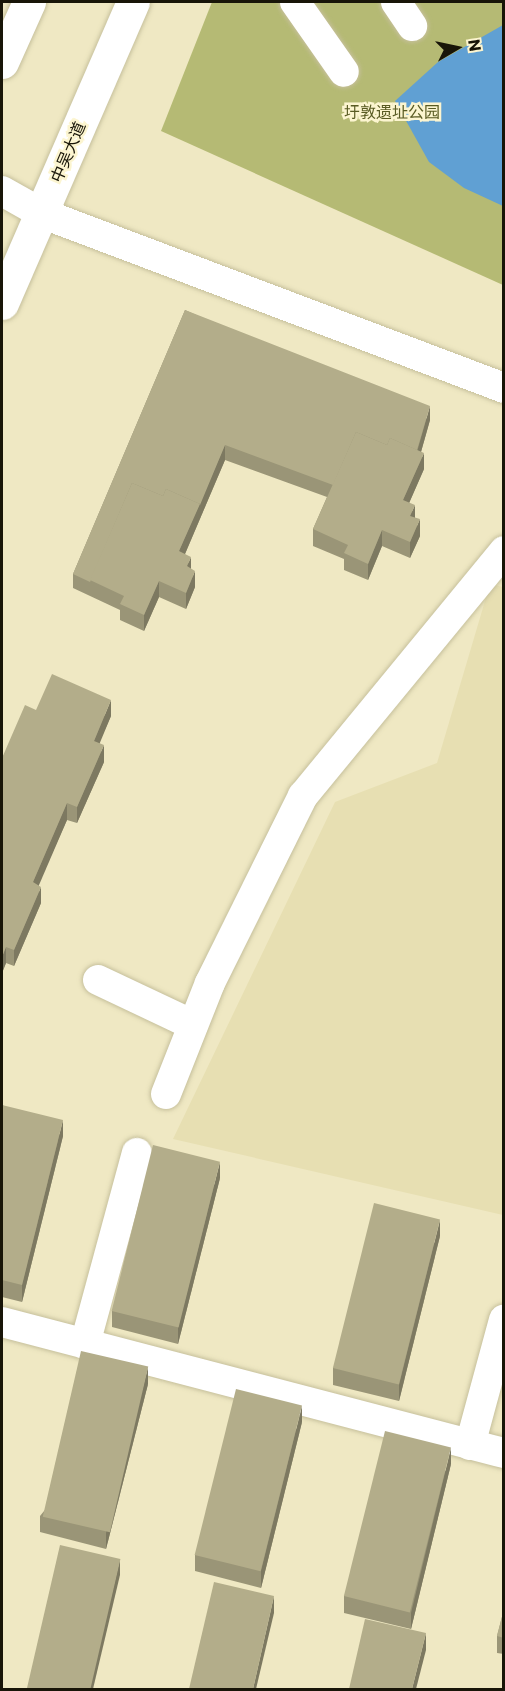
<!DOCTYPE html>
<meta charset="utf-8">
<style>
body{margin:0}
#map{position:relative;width:505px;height:1691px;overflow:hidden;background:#efe8c3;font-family:Commissioner,"Noto Sans SC",sans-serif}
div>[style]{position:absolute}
.built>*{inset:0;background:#e7dfb2}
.green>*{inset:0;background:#b5ba74}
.water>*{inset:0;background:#60a0d3}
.roads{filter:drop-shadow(0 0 2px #c6c09c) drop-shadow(0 0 2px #c6c09c)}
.minor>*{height:30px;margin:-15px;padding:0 15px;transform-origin:15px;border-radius:15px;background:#fff}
.major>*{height:33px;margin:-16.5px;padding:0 16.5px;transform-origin:16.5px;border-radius:16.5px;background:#fff}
.wall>*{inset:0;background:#9a9577}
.shaded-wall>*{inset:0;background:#7d7961}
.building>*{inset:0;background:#b3ad8a;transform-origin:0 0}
span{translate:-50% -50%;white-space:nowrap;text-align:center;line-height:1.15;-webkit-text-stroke:5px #fcf5d0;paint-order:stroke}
.park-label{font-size:16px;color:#595b23}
.street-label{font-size:16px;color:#181508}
.frame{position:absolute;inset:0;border:3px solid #181508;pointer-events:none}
.north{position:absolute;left:427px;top:18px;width:60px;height:60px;-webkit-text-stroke:4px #fcf5d0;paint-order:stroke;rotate:81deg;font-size:16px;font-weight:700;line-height:24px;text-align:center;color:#181508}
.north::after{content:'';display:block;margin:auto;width:21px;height:27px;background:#181508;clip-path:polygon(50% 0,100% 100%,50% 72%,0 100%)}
</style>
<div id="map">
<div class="built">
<div style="clip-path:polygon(490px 584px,503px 587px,503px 1215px,173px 1139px,335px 802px,437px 763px)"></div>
</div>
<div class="green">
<div style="clip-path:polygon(212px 2px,503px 2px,503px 285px,161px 131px)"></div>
</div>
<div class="water">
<div style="clip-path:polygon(503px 25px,503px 206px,464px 188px,429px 162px,395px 101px,438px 62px)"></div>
</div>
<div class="roads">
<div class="minor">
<div style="left:295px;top:2px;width:85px;rotate:55deg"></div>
<div style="left:396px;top:2px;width:29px;rotate:56deg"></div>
<div style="left:2px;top:191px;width:45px;rotate:29.4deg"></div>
<div style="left:41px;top:213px;width:495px;rotate:20.7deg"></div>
<div style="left:98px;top:980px;width:105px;rotate:25.3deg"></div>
<div style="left:166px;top:1094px;width:119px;rotate:-68.4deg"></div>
<div style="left:210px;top:983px;width:209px;rotate:-63.6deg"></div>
<div style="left:303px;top:796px;width:317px;rotate:-50.6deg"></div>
<div style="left:2px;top:1322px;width:519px;rotate:14.63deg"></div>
<div style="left:85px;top:1344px;width:198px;rotate:-74.8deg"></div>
<div style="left:470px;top:1445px;width:130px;rotate:-74.8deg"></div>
</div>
<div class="major">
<div style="left:2px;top:62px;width:66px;rotate:-65.8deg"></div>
<div style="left:2px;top:303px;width:328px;rotate:-66.5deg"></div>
</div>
</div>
<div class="wall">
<div style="clip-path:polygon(185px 310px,430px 420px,421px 452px,424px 469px,409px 503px,415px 518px,420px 536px,410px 558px,382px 546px,368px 580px,344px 570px,344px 559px,313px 546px,313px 529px,327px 497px,225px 460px,185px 554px,191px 569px,195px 587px,186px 609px,159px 597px,144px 631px,120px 620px,120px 610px,73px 588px,73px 574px)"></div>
<div style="clip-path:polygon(36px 710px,111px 716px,99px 743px,104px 762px,77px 823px,67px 820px,38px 885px,41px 903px,14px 966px,6px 963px,2px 973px,2px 758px)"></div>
<div style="clip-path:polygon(2px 1105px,63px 1136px,22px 1302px,2px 1297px)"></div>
<div style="clip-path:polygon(220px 1178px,178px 1344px,112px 1327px,112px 1311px)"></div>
<div style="clip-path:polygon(440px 1236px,399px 1401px,333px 1385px,333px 1368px)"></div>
<div style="clip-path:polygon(148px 1384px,106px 1549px,40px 1532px,40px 1516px)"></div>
<div style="clip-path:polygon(302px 1422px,261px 1588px,195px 1571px,195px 1555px)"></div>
<div style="clip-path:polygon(451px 1464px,411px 1629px,344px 1613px,344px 1596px)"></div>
<div style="clip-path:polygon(504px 1609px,504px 1654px,497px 1653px,497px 1636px)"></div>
</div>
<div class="shaded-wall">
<div style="clip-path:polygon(430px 406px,430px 420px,417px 466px,417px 452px)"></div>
<div style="clip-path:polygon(225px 445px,225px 460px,179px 568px,179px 551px)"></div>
<div style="clip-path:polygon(424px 453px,424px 469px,403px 517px,403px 500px)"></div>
<div style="clip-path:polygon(415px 505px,415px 522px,410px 516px)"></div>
<div style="clip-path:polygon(420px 519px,420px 536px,410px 558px,410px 542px)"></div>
<div style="clip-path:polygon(382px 530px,382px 546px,368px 580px,368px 564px)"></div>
<div style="clip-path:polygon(191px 557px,191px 573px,187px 566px)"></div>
<div style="clip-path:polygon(195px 571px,195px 587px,186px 609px,186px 593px)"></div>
<div style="clip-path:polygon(159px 581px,159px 597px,144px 631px,144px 615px)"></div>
<div style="clip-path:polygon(111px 700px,111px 716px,94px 757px,94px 741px)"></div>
<div style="clip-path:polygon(104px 745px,104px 762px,77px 823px,77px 807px)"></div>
<div style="clip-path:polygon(67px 803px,67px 820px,33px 899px,33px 882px)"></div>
<div style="clip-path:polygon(41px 887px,41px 903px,14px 966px,14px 950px)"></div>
<div style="clip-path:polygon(6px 947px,6px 963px,2px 973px,2px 957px)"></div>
<div style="clip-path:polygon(63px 1120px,63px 1136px,22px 1302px,22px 1285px)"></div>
<div style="clip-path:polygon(220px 1162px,220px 1178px,178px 1344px,178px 1327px)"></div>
<div style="clip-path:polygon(440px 1220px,440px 1236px,399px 1401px,399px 1385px)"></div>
<div style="clip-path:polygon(148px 1367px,148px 1384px,106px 1549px,106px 1533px)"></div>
<div style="clip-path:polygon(302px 1406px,302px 1422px,261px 1588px,261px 1571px)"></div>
<div style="clip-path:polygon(451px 1448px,451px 1464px,411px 1629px,411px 1613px)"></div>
<div style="clip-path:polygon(120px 1559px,120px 1575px,93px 1689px,89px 1689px)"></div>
<div style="clip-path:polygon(274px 1596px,274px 1613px,256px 1689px,253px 1689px)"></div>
<div style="clip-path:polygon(426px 1633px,426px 1650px,416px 1689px,412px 1689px)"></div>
</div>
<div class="building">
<div style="clip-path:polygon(185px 310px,430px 406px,417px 450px,390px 438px,387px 445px,356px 432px,333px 485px,225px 445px,200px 505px,200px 504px,166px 489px,163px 496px,132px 483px,90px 582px,73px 574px)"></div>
<div style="clip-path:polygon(356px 432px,387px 445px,390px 438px,424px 453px,403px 500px,415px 505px,410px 516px,420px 519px,410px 542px,382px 530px,368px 564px,344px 553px,348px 545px,313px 529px)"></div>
<div style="clip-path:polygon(132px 483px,163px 496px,166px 489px,200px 504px,179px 551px,191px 557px,187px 566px,195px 571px,186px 593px,159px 581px,144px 615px,120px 604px,124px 596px,90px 580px)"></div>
<div style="clip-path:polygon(52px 674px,111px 700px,94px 741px,104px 745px,77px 807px,67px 803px,33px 882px,41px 887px,14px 950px,6px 947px,2px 957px,2px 758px,25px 705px,36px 710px)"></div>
<div style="clip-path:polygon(2px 1105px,63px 1120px,22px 1285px,2px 1280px)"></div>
<div style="left:153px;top:1145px;width:69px;height:171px;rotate:14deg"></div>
<div style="left:374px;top:1203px;width:68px;height:170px;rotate:14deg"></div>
<div style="left:81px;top:1351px;width:69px;height:170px;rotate:13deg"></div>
<div style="left:236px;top:1389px;width:68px;height:171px;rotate:14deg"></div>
<div style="left:385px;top:1431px;width:68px;height:170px;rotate:14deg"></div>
<div style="left:60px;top:1545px;width:62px;height:148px;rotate:13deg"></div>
<div style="clip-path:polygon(214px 1582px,274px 1596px,253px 1689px,189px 1689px)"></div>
<div style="clip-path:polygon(504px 1609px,504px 1638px,497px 1636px)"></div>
<div style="clip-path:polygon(365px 1619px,426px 1633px,412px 1689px,349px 1689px)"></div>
</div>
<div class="park-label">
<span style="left:392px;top:112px">圩敦遗址公园</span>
</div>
<div class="street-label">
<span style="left:68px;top:152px;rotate:-67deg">中吴大道</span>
</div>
<div class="frame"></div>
<div class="north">N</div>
</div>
